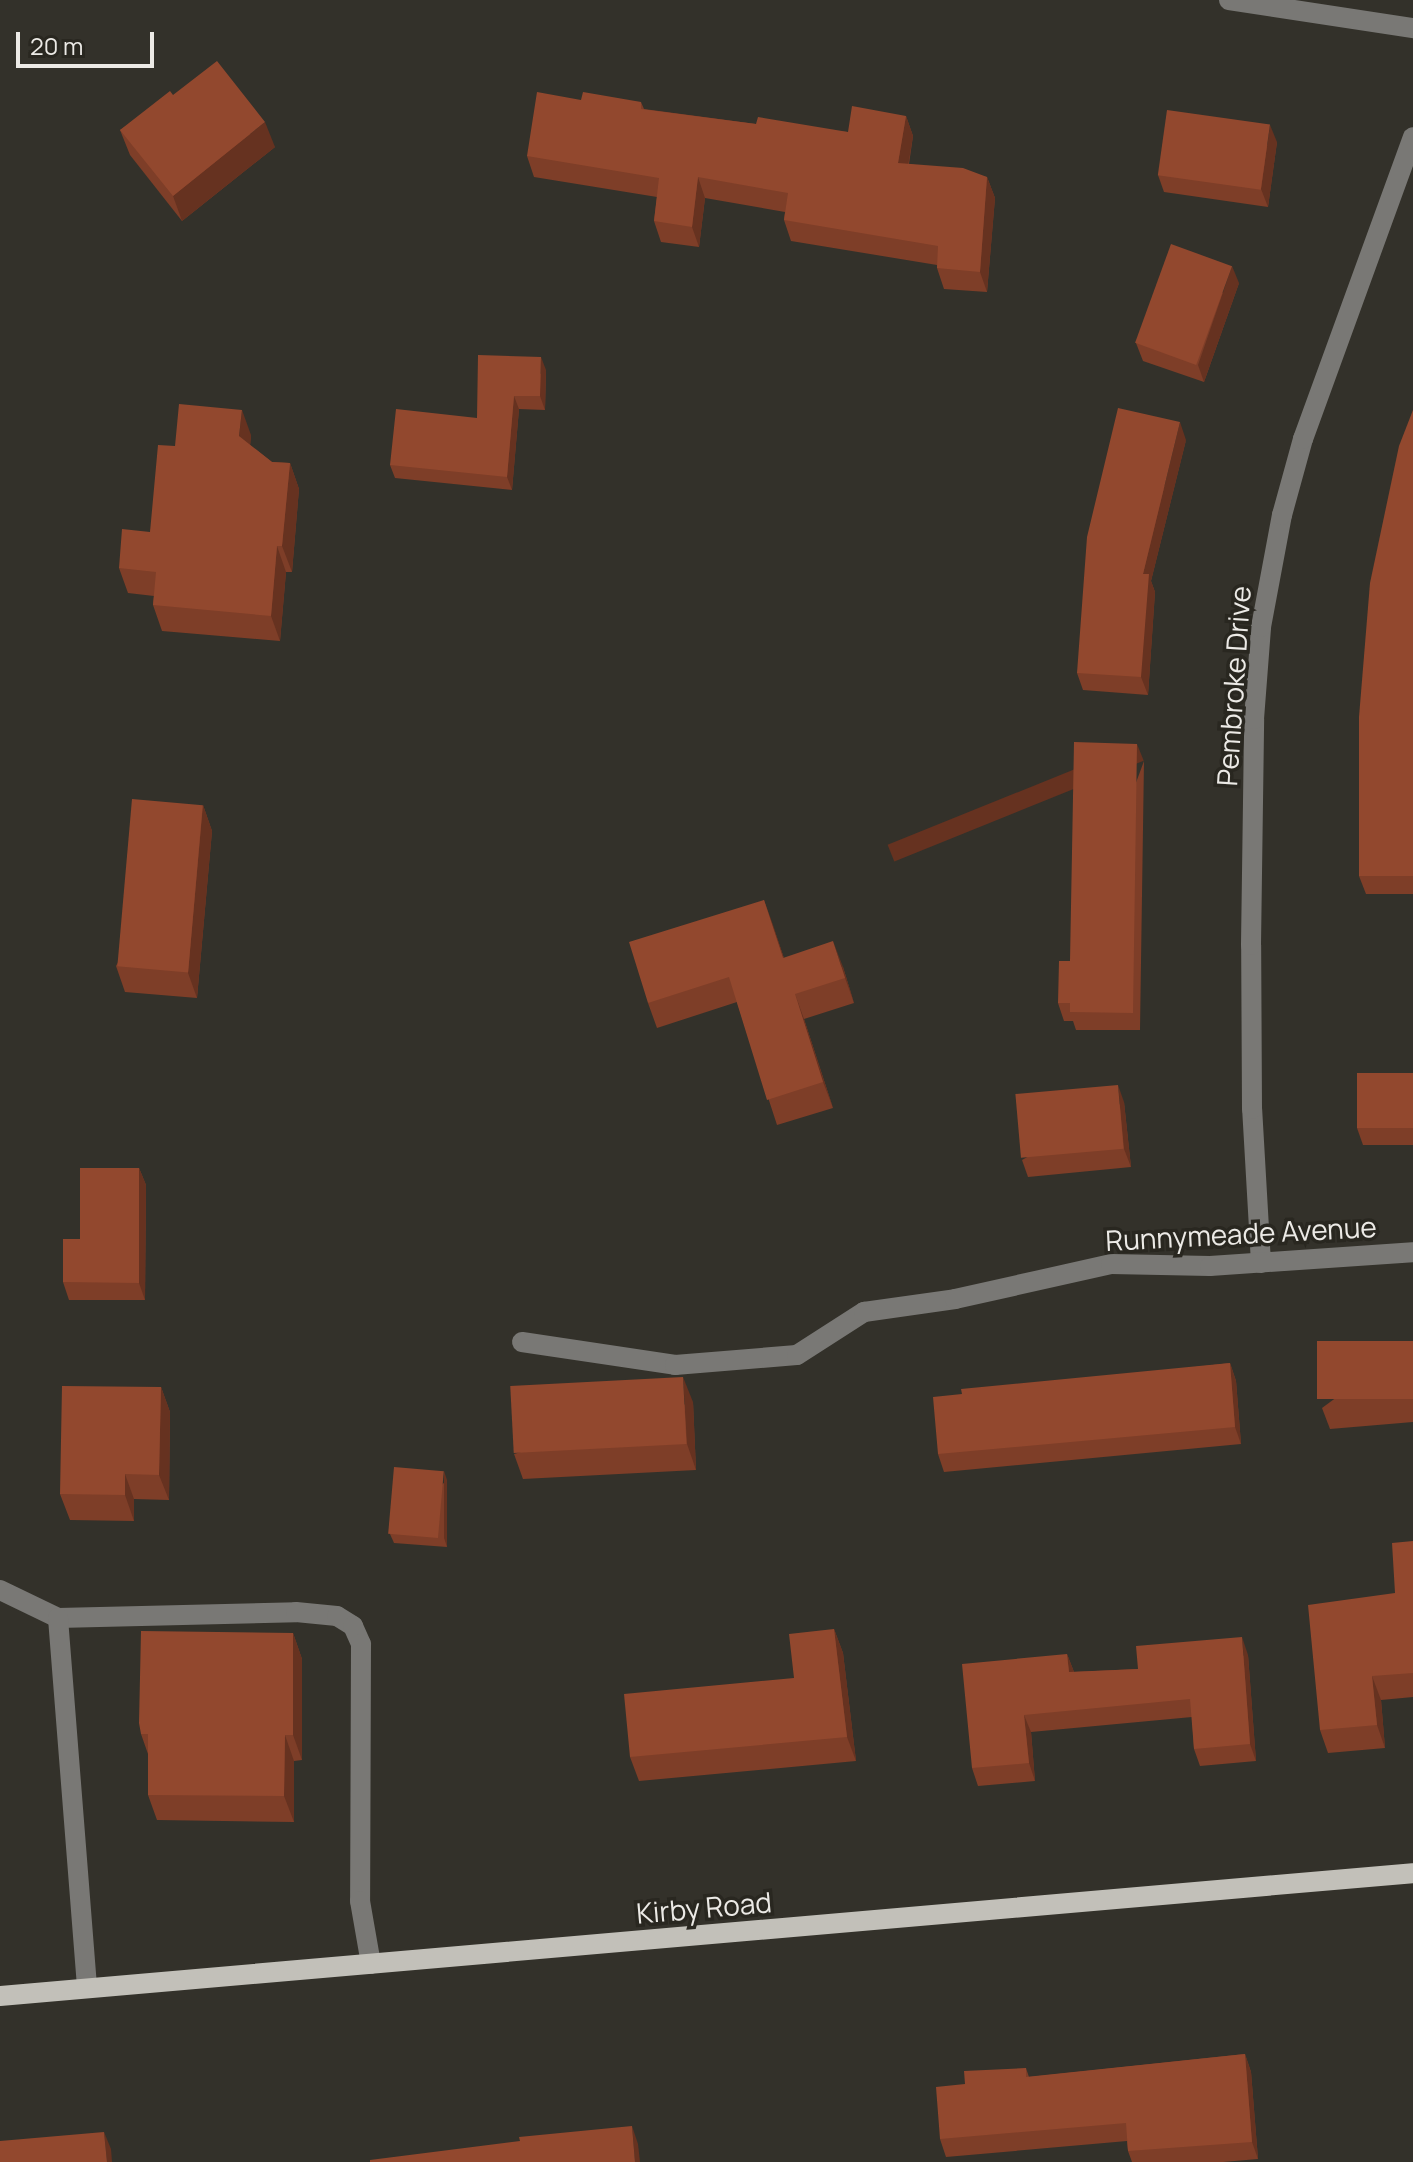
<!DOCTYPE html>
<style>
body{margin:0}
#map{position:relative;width:1413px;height:2162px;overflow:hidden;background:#33312a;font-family:Manrope,sans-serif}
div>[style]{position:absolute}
.minor>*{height:20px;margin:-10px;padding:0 10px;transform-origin:10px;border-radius:10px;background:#797875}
.major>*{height:20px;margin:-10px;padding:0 10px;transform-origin:10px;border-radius:10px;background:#c2c0b9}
.wall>*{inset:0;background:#7e3e28}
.shaded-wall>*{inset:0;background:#663220;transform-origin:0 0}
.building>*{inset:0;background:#92482e;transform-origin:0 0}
span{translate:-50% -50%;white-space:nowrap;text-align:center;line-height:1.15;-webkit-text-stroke:7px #292720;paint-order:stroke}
.street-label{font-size:28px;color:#eceae6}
.scale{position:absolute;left:16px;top:32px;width:138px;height:36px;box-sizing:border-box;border:4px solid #eceae6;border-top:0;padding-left:10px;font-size:24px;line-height:28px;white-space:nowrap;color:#eceae6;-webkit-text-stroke:6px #292720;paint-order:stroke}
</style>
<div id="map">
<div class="minor">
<div style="left:1229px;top:0;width:186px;rotate:8.7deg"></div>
<div style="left:1261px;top:1263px;width:154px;rotate:-93.3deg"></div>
<div style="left:1252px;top:1109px;width:164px;rotate:-90.3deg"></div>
<div style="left:1251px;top:945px;width:226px;rotate:-89.2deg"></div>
<div style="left:1254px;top:719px;width:92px;rotate:-85.6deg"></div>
<div style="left:1261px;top:627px;width:114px;rotate:-79.4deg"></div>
<div style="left:1282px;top:515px;width:79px;rotate:-74.6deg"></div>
<div style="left:1303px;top:439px;width:321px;rotate:-70deg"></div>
<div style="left:522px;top:1342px;width:155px;rotate:8.5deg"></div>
<div style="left:675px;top:1365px;width:122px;rotate:-4.7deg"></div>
<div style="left:797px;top:1355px;width:80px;rotate:-32.7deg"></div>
<div style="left:864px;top:1312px;width:92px;rotate:-8.1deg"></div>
<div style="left:955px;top:1299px;width:160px;rotate:-12.6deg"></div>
<div style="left:1111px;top:1264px;width:99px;rotate:1.2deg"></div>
<div style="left:1210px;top:1266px;width:203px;rotate:-3.9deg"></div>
<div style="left:0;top:1590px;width:64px;rotate:25.8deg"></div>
<div style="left:58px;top:1618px;width:238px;rotate:-1.4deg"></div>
<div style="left:296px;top:1612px;width:41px;rotate:5.6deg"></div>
<div style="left:337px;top:1616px;width:19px;rotate:32deg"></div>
<div style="left:353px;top:1626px;width:20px;rotate:66deg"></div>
<div style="left:361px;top:1644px;width:257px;rotate:90.2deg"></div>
<div style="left:360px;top:1901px;width:64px;rotate:80.1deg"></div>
<div style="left:58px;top:1618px;width:371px;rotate:85.5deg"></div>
</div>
<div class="major">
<div style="left:0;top:1996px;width:1418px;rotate:-4.97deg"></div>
</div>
<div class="wall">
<div style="clip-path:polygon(173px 95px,275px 147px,182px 221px,130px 155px,120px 130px)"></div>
<div style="clip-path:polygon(581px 100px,641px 102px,644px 109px,756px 124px,848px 132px,906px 116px,913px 136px,909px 164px,987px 177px,995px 198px,987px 292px,944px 289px,937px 268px,937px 265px,791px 241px,784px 220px,785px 212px,705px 198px,699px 247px,661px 242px,654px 221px,657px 197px,534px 177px,527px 156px)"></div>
<div style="clip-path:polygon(1277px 142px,1268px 207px,1164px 192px,1158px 175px)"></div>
<div style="clip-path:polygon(1239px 283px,1204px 382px,1143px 361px,1136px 343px)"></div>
<div style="clip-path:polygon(546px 370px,545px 410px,519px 409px,512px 490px,395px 478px,390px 465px,477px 418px)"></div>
<div style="clip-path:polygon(1413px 410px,1413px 894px,1366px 894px,1359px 876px)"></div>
<div style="clip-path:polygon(251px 435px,250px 445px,272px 462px,290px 463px,299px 489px,292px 572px,286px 572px,280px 641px,162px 631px,153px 605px,154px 596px,128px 593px,119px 568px,150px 532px,175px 446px)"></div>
<div style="clip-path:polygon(1186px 440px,1151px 581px,1155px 592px,1148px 695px,1083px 690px,1077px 673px)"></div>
<div style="clip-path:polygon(1144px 761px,1140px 1030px,1076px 1030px,1073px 1021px,1064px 1021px,1058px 1003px,1070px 961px)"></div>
<div style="clip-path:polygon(203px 805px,212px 831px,197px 998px,125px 992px,116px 966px)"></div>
<div style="clip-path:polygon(764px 900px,784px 958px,843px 967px,854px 1003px,804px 1019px,833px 1108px,777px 1125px,737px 1002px,657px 1028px,648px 1003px)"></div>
<div style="clip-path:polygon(1413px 1073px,1413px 1145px,1363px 1145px,1357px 1128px)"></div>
<div style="clip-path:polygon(1124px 1102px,1131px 1167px,1028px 1177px,1022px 1160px)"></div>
<div style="clip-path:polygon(139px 1168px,146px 1185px,145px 1300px,69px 1300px,63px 1282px,80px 1239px)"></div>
<div style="clip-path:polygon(1413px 1341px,1413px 1422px,1330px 1429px,1322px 1408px)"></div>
<div style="clip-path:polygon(1230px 1363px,1236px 1381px,1241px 1444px,944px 1472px,938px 1454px,962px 1394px)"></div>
<div style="clip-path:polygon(161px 1387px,170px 1412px,169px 1500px,134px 1499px,134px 1521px,70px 1520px,60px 1494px)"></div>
<div style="clip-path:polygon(693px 1402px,696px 1470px,523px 1479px,514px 1454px)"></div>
<div style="clip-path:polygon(447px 1480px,447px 1547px,394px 1543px,390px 1534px)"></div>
<div style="clip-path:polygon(1413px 1541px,1413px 1697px,1381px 1700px,1385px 1748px,1328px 1753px,1320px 1730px,1395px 1593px)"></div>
<div style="clip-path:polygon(834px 1629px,843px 1653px,856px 1761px,639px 1781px,630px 1757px,794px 1678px)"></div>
<div style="clip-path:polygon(293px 1633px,302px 1659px,302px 1760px,294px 1761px,294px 1822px,157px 1820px,148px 1795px,148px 1754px,141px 1734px)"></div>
<div style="clip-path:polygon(1067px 1654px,1074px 1672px,1138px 1669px,1248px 1655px,1256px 1761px,1200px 1766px,1194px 1749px,1192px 1717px,1031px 1732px,1035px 1781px,978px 1786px,972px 1768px)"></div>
<div style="clip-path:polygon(1245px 2054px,1251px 2072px,1258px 2159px,1223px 2162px,1132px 2162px,1128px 2151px,1127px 2141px,946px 2157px,940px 2139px,965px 2084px,1026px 2068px,1029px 2077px)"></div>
</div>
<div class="shaded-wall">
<div style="clip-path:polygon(906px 116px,913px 136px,905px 184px,898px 163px)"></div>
<div style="clip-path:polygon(265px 122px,275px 147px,182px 221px,173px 196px)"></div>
<div style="clip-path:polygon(1270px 125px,1277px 142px,1268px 207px,1261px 189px)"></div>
<div style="clip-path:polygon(698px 177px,705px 198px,699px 247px,692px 227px)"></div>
<div style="clip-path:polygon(987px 177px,995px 198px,987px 292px,980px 272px)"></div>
<div style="clip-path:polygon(1232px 266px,1239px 283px,1204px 382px,1198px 365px)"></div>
<div style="clip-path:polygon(541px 357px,546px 370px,545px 410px,540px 396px)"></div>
<div style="clip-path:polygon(514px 396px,519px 409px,512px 490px,507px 477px)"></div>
<div style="clip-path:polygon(242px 410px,251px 435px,249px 462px,239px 436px)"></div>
<div style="clip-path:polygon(1180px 422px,1186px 440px,1151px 581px,1155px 592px,1148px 695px,1141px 677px,1143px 574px)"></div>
<div style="clip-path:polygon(290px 463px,299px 489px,292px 572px,282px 546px)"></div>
<div style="clip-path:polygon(277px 546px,286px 572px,280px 641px,271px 616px)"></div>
<div style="left:1137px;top:744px;width:18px;height:269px;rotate:68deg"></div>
<div style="clip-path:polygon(203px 805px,212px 831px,197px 998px,188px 973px)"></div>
<div style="clip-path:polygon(764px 900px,773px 925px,792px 983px,783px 958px)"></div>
<div style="clip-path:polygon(833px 941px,843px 967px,854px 1003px,845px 978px)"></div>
<div style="clip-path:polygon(795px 994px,804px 1019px,833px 1108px,823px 1082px)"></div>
<div style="clip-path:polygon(1118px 1085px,1124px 1102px,1131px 1167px,1124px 1149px)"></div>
<div style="clip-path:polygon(139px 1168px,146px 1185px,145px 1300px,139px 1283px)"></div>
<div style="clip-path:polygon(1230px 1363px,1236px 1381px,1241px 1444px,1235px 1427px)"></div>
<div style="clip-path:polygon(683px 1377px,693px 1402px,696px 1470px,687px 1444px)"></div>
<div style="clip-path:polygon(161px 1387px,170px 1412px,169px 1500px,159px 1475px)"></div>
<div style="clip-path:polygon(444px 1471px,447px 1480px,447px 1547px,444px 1538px)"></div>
<div style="clip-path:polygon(125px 1474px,134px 1499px,134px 1521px,125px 1495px)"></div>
<div style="clip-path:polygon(834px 1629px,843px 1653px,856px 1761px,847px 1737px)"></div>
<div style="clip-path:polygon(293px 1633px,302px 1659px,302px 1760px,293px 1735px)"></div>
<div style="clip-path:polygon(1242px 1637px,1248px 1655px,1256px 1761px,1250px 1744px)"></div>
<div style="clip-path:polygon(1067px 1654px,1074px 1672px,1069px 1672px)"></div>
<div style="clip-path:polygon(1372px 1676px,1381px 1700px,1385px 1748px,1377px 1725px)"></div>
<div style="clip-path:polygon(1024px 1715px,1031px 1732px,1035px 1781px,1029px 1763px)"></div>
<div style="clip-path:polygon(285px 1735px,294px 1761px,294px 1822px,284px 1796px)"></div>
<div style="clip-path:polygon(1245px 2054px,1251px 2072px,1258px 2159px,1252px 2142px)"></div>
<div style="clip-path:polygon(632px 2126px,638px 2144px,640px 2162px,635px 2162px)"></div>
<div style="clip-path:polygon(104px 2132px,111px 2149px,112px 2162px,107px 2162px)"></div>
</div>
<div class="building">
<div style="clip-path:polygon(217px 61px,265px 122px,173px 196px,120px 130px,170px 91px,173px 95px)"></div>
<div style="clip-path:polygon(537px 92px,581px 100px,583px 92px,641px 102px,641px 109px,756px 124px,758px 117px,848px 132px,852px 106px,906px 116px,898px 163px,963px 168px,987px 177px,980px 272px,937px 268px,938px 246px,784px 220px,788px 193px,698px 177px,692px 227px,654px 221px,659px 178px,527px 156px)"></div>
<div style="left:1167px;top:110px;width:104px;height:66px;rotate:8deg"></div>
<div style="left:1171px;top:244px;width:65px;height:105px;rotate:20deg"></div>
<div style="clip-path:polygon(478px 355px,541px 357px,540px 396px,514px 396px,507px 477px,390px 465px,396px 409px,477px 418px)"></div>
<div style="clip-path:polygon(179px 404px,242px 410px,239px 436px,272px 462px,290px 463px,282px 546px,277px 546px,271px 616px,153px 605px,156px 572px,119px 568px,122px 529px,150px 532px,158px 445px,175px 446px)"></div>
<div style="clip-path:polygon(1118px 408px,1180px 422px,1143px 574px,1149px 574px,1141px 677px,1077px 673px,1087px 537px)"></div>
<div style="clip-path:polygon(1413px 410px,1413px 876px,1359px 876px,1359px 717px,1370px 583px,1399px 446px)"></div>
<div style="clip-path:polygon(1074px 742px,1137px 744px,1133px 1013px,1070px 1012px,1070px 1003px,1058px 1003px,1059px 961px,1070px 961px)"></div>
<div style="left:132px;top:799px;width:71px;height:168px;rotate:5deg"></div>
<div style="clip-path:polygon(764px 900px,783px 958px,833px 941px,845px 978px,795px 994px,823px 1082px,767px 1100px,729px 977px,648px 1003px,629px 942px)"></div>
<div style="left:1413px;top:1073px;width:55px;height:56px;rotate:90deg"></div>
<div style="left:1118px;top:1085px;width:64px;height:103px;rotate:85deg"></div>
<div style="clip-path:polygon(80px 1168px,139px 1168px,139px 1283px,63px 1282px,63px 1239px,80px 1239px)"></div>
<div style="left:1413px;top:1341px;width:58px;height:96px;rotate:90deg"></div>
<div style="clip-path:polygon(1230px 1363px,1235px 1427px,938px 1454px,933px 1397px,962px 1394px,961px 1389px)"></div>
<div style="left:683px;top:1377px;width:67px;height:173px;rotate:87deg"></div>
<div style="clip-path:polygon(62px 1386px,161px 1387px,159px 1475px,125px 1474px,125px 1495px,60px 1494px)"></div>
<div style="left:394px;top:1467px;width:50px;height:67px;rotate:5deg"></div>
<div style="clip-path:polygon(1413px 1541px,1413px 1673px,1372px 1676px,1377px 1725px,1320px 1730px,1308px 1605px,1395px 1593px,1392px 1543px)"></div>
<div style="clip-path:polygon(834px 1629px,847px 1737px,630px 1757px,624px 1694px,794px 1678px,789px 1634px)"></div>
<div style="clip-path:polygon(141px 1631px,293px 1633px,293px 1735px,285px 1735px,284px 1796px,148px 1795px,148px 1734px,141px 1734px,139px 1723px)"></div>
<div style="clip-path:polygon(1242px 1637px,1250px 1744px,1194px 1749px,1190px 1699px,1024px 1715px,1029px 1763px,972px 1768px,962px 1664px,1067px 1654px,1069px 1672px,1138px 1669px,1136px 1646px)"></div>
<div style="clip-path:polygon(1245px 2054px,1252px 2142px,1128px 2151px,1126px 2123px,940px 2139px,936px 2087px,965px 2084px,964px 2071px,1026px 2068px,1026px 2077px)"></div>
<div style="clip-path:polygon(632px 2126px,635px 2162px,370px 2162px,370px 2160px,520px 2141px,519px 2137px)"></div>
<div style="clip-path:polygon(104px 2132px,107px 2162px,0 2162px,0 2141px)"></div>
</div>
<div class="street-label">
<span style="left:1233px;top:686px;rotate:-86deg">Pembroke Drive</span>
<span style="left:1241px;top:1233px;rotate:-3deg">Runnymeade Avenue</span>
<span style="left:704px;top:1907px;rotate:-5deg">Kirby Road</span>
</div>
<div class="scale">20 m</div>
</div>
